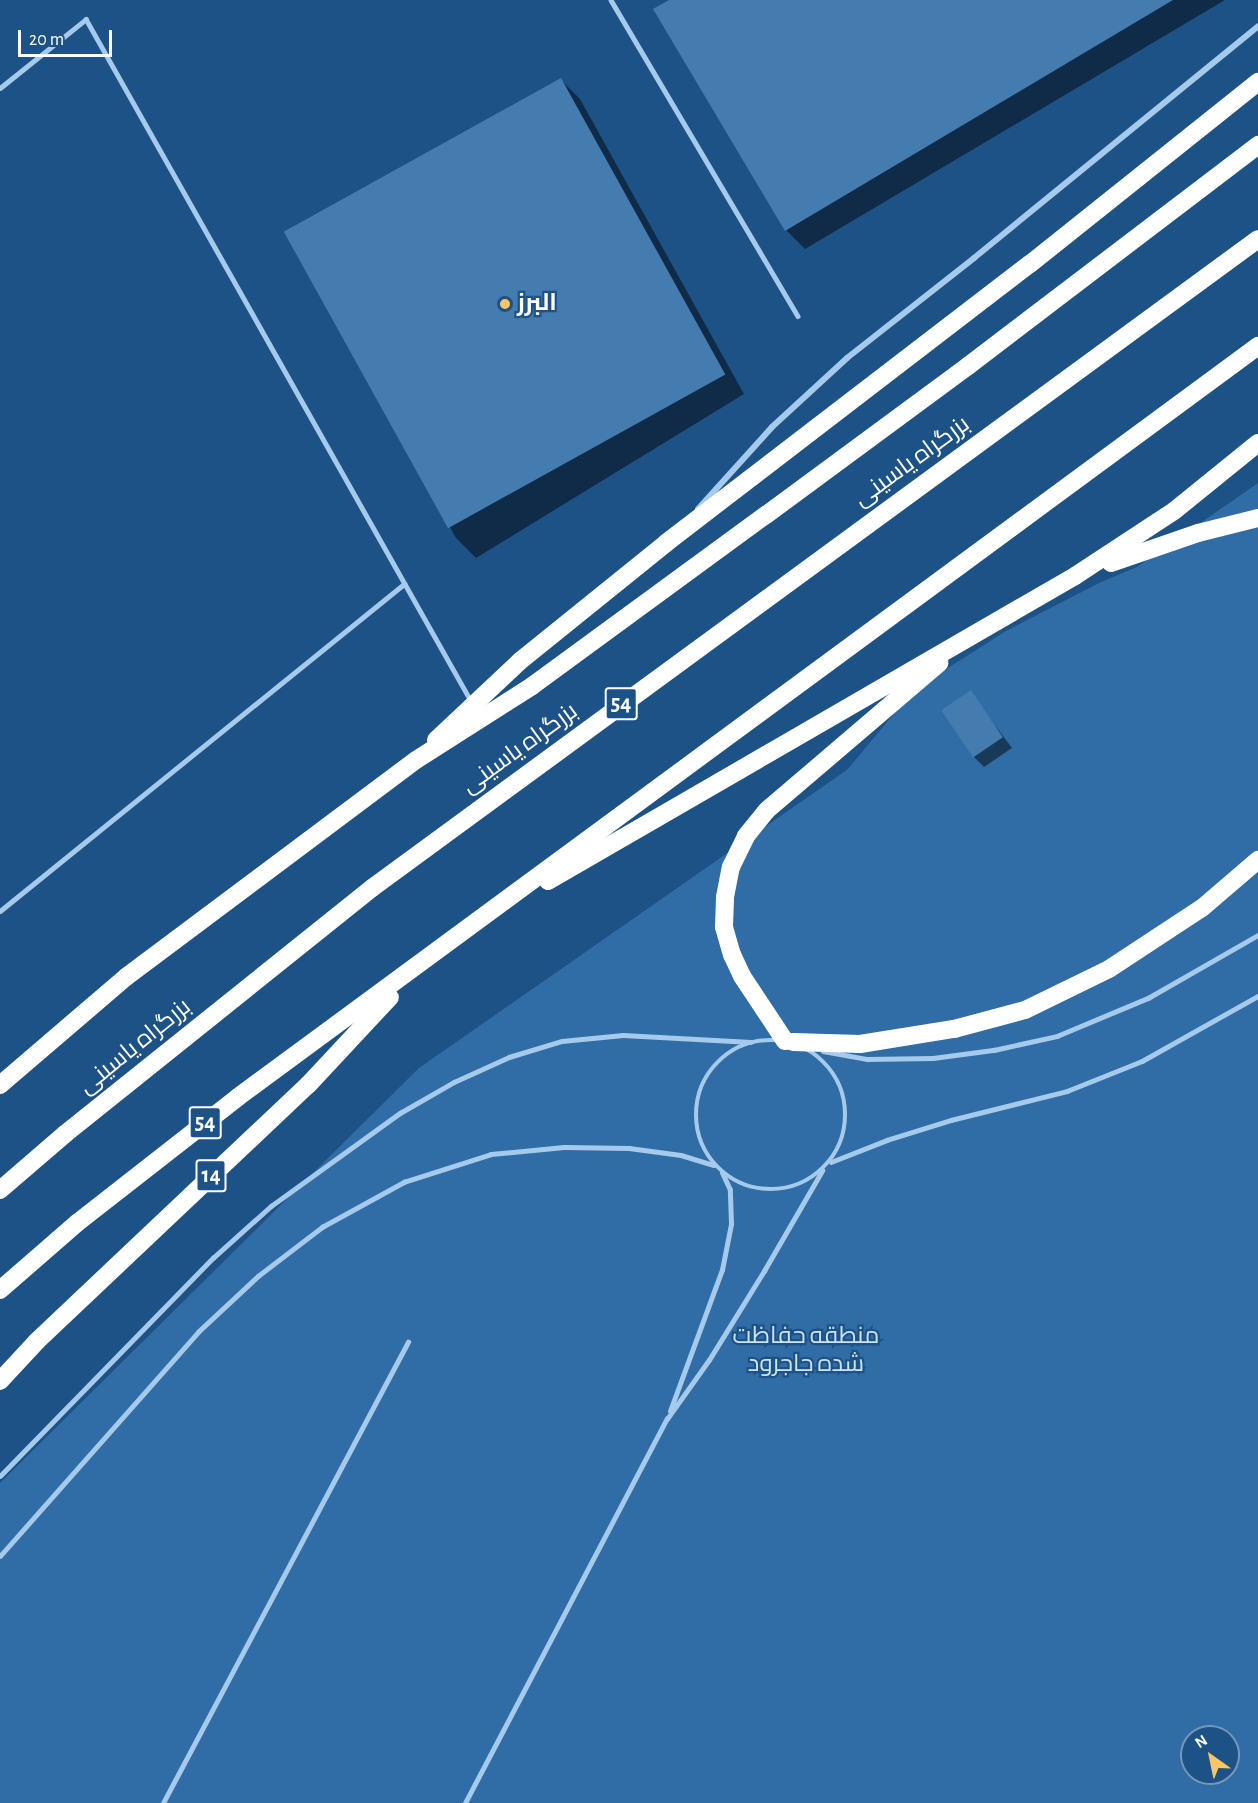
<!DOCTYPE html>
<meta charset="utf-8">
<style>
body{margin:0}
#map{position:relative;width:1258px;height:1803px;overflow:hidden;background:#1d5287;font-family:"Alegreya Sans",Cairo,sans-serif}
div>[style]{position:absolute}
.green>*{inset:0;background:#306ca5}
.shadow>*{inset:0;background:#0007}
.building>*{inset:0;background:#457cb0;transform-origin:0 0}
.lane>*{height:4.5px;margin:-2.25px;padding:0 2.25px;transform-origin:2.25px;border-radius:2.25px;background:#a6caeb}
.lane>.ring{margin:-2.25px;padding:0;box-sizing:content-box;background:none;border:4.5px solid #a6caeb;border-radius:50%}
.street>*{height:6px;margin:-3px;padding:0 3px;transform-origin:3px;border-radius:3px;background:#a6caeb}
.highway>*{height:18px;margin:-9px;padding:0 9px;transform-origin:9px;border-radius:9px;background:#fff}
.dots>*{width:16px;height:16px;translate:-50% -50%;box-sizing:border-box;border:3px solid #1d5287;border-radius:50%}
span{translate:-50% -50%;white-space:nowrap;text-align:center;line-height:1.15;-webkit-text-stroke:4.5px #1d5287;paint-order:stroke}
.shield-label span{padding:2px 4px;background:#1d5287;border:2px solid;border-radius:4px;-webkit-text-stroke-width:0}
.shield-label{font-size:22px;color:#fff;font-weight:700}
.poi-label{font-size:24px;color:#fff;font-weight:700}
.left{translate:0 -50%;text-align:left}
.street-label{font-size:24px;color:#fff}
.park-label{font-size:24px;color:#cbe2f8}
.north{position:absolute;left:1180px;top:1725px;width:60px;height:60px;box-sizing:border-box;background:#1d5287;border:2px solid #7797b7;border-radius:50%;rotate:327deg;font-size:16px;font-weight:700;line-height:24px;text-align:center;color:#fff}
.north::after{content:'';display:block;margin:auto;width:21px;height:27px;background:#fbc564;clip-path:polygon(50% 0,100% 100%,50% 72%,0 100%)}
.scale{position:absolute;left:18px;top:30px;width:94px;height:27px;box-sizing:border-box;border:3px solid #fff;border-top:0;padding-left:8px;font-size:18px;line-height:21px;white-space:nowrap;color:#fff;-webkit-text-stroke:4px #1d5287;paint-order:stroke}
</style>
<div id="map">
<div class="green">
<div style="clip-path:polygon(evenodd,1258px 483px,1258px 1803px,0 1803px,0 1483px,419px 1068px,848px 769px,902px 704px,943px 671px,1006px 631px,1101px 582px,1137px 567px,1258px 483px,1192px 1737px,1228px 1737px,1228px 1773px,1192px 1773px,1192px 1737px)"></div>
</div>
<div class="shadow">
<div style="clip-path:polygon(672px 0,1225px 0,805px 249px,786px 230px)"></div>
<div style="clip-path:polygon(561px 80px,580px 99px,744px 394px,476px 558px,456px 538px,286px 234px)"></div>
<div style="clip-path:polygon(970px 692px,1012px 748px,984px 767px,974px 757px)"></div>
</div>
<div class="building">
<div style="clip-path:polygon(669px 0,1173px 0,785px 231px,653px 9px)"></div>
<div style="left:561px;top:78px;width:339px;height:317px;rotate:61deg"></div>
<div style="left:971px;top:690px;width:57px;height:36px;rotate:56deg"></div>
</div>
<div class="lane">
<div style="left:611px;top:0;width:367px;rotate:59.4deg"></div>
<div style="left:0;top:88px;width:110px;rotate:-38.7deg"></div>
<div style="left:86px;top:19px;width:783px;rotate:60.55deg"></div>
<div style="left:0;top:911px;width:520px;rotate:-38.99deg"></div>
<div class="ring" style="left:696px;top:1040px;width:145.5px;height:145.5px"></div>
<div style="left:823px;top:1051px;width:45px;rotate:10.3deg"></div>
<div style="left:867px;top:1059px;width:66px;rotate:-0.9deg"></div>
<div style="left:933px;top:1058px;width:62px;rotate:-7.5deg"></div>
<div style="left:994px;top:1050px;width:65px;rotate:-12.5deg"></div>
<div style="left:1057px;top:1036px;width:99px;rotate:-22.7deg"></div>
<div style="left:1148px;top:998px;width:127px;rotate:-29.8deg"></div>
<div style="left:831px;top:1162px;width:60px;rotate:-21.4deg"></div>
<div style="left:887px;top:1140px;width:67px;rotate:-17.4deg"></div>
<div style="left:951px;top:1120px;width:120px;rotate:-14deg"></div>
<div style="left:1067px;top:1091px;width:81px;rotate:-21.8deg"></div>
<div style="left:1142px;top:1061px;width:133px;rotate:-29.3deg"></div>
<div style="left:670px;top:1411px;width:150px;rotate:-69.8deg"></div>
<div style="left:722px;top:1270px;width:47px;rotate:-78.9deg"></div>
<div style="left:731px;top:1224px;width:34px;rotate:-92deg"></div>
<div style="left:730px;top:1190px;width:19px;rotate:-115deg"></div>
<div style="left:0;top:1476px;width:305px;rotate:-45.7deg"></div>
<div style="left:213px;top:1258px;width:78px;rotate:-41.9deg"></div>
<div style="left:271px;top:1206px;width:159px;rotate:-35.8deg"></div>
<div style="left:400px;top:1113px;width:62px;rotate:-29.9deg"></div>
<div style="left:454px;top:1082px;width:60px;rotate:-24.4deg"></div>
<div style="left:509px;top:1057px;width:55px;rotate:-16.8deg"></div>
<div style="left:562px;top:1041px;width:61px;rotate:-5.6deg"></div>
<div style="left:623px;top:1035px;width:128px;rotate:3.1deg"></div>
<div style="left:0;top:1556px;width:299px;rotate:-48.5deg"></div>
<div style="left:198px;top:1332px;width:82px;rotate:-43deg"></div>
<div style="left:258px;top:1276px;width:81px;rotate:-37.4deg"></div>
<div style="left:322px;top:1227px;width:94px;rotate:-28.8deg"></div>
<div style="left:404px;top:1182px;width:91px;rotate:-17.8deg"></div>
<div style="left:491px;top:1154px;width:73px;rotate:-5.5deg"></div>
<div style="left:564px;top:1147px;width:65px;rotate:0.9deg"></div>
<div style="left:629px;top:1148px;width:52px;rotate:7.7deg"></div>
<div style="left:681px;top:1155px;width:34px;rotate:17deg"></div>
<div style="left:163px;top:1803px;width:522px;rotate:-62.01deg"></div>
<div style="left:465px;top:1803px;width:434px;rotate:-62.3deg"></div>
<div style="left:667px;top:1419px;width:72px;rotate:-54.6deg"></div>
<div style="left:709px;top:1360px;width:105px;rotate:-58.3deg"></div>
<div style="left:764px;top:1271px;width:116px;rotate:-59.9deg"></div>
</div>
<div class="street">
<div style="left:698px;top:509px;width:110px;rotate:-47.9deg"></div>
<div style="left:772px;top:427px;width:102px;rotate:-42.6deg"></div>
<div style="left:847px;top:358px;width:162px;rotate:-38.2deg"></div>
<div style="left:974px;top:258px;width:367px;rotate:-39.2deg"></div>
</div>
<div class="highway">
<div style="left:1111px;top:563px;width:92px;rotate:-19deg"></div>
<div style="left:1198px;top:533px;width:62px;rotate:-14deg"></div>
<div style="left:436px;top:740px;width:115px;rotate:-43.2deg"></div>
<div style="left:520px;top:661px;width:188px;rotate:-38.9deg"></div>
<div style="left:666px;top:543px;width:459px;rotate:-37.5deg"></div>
<div style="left:1030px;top:264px;width:292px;rotate:-38.6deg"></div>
<div style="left:548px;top:881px;width:609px;rotate:-30.06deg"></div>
<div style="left:1075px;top:576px;width:118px;rotate:-33.3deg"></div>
<div style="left:1174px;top:511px;width:108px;rotate:-39deg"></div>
<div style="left:785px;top:1041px;width:78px;rotate:-123.5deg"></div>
<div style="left:742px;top:976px;width:23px;rotate:-115deg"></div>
<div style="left:732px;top:955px;width:29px;rotate:-106deg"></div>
<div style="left:724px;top:927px;width:30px;rotate:-88deg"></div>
<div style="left:725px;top:897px;width:31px;rotate:-79deg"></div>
<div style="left:731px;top:867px;width:34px;rotate:-64deg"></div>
<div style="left:746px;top:836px;width:32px;rotate:-51deg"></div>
<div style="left:766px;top:811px;width:228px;rotate:-40.5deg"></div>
<div style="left:793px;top:1042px;width:67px;rotate:1.7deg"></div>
<div style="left:860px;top:1044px;width:95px;rotate:-9.1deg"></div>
<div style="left:954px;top:1029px;width:73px;rotate:-15deg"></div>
<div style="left:1025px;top:1010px;width:93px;rotate:-26deg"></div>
<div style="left:1109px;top:969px;width:111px;rotate:-33.3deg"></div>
<div style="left:1202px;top:908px;width:74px;rotate:-40.6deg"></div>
<div style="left:0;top:1085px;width:166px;rotate:-40.6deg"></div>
<div style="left:126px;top:977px;width:362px;rotate:-36.8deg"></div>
<div style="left:416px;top:760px;width:138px;rotate:-32.5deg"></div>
<div style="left:532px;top:686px;width:290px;rotate:-36.2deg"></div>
<div style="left:766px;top:515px;width:251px;rotate:-36.4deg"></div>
<div style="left:968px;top:366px;width:365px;rotate:-37.3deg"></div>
<div style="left:0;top:1190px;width:86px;rotate:-40.7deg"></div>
<div style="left:65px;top:1134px;width:393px;rotate:-38.7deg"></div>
<div style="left:372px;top:888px;width:1098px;rotate:-36.22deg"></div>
<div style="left:0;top:1290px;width:102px;rotate:-41deg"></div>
<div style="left:77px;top:1223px;width:204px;rotate:-38deg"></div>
<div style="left:238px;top:1097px;width:1267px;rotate:-36.36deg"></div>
<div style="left:0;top:1381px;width:54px;rotate:-47.2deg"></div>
<div style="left:37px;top:1341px;width:373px;rotate:-43.4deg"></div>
<div style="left:308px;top:1085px;width:120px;rotate:-47deg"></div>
</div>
<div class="dots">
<div style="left:505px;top:304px;background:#fbc564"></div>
</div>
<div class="shield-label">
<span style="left:621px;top:704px">54</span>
<span style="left:205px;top:1123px">54</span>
<span style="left:211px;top:1176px">14</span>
</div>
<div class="poi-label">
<span class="left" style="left:517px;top:304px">البرز</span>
</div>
<div class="street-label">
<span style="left:912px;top:462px;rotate:-36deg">بزرگراه یاسینی</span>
<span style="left:520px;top:749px;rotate:-36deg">بزرگراه یاسینی</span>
<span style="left:135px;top:1047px;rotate:-39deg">بزرگراه یاسینی</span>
</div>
<div class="park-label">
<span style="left:806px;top:1351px">منطقه حفاظت<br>شده جاجرود</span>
</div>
<div class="north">N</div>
<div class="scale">20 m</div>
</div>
